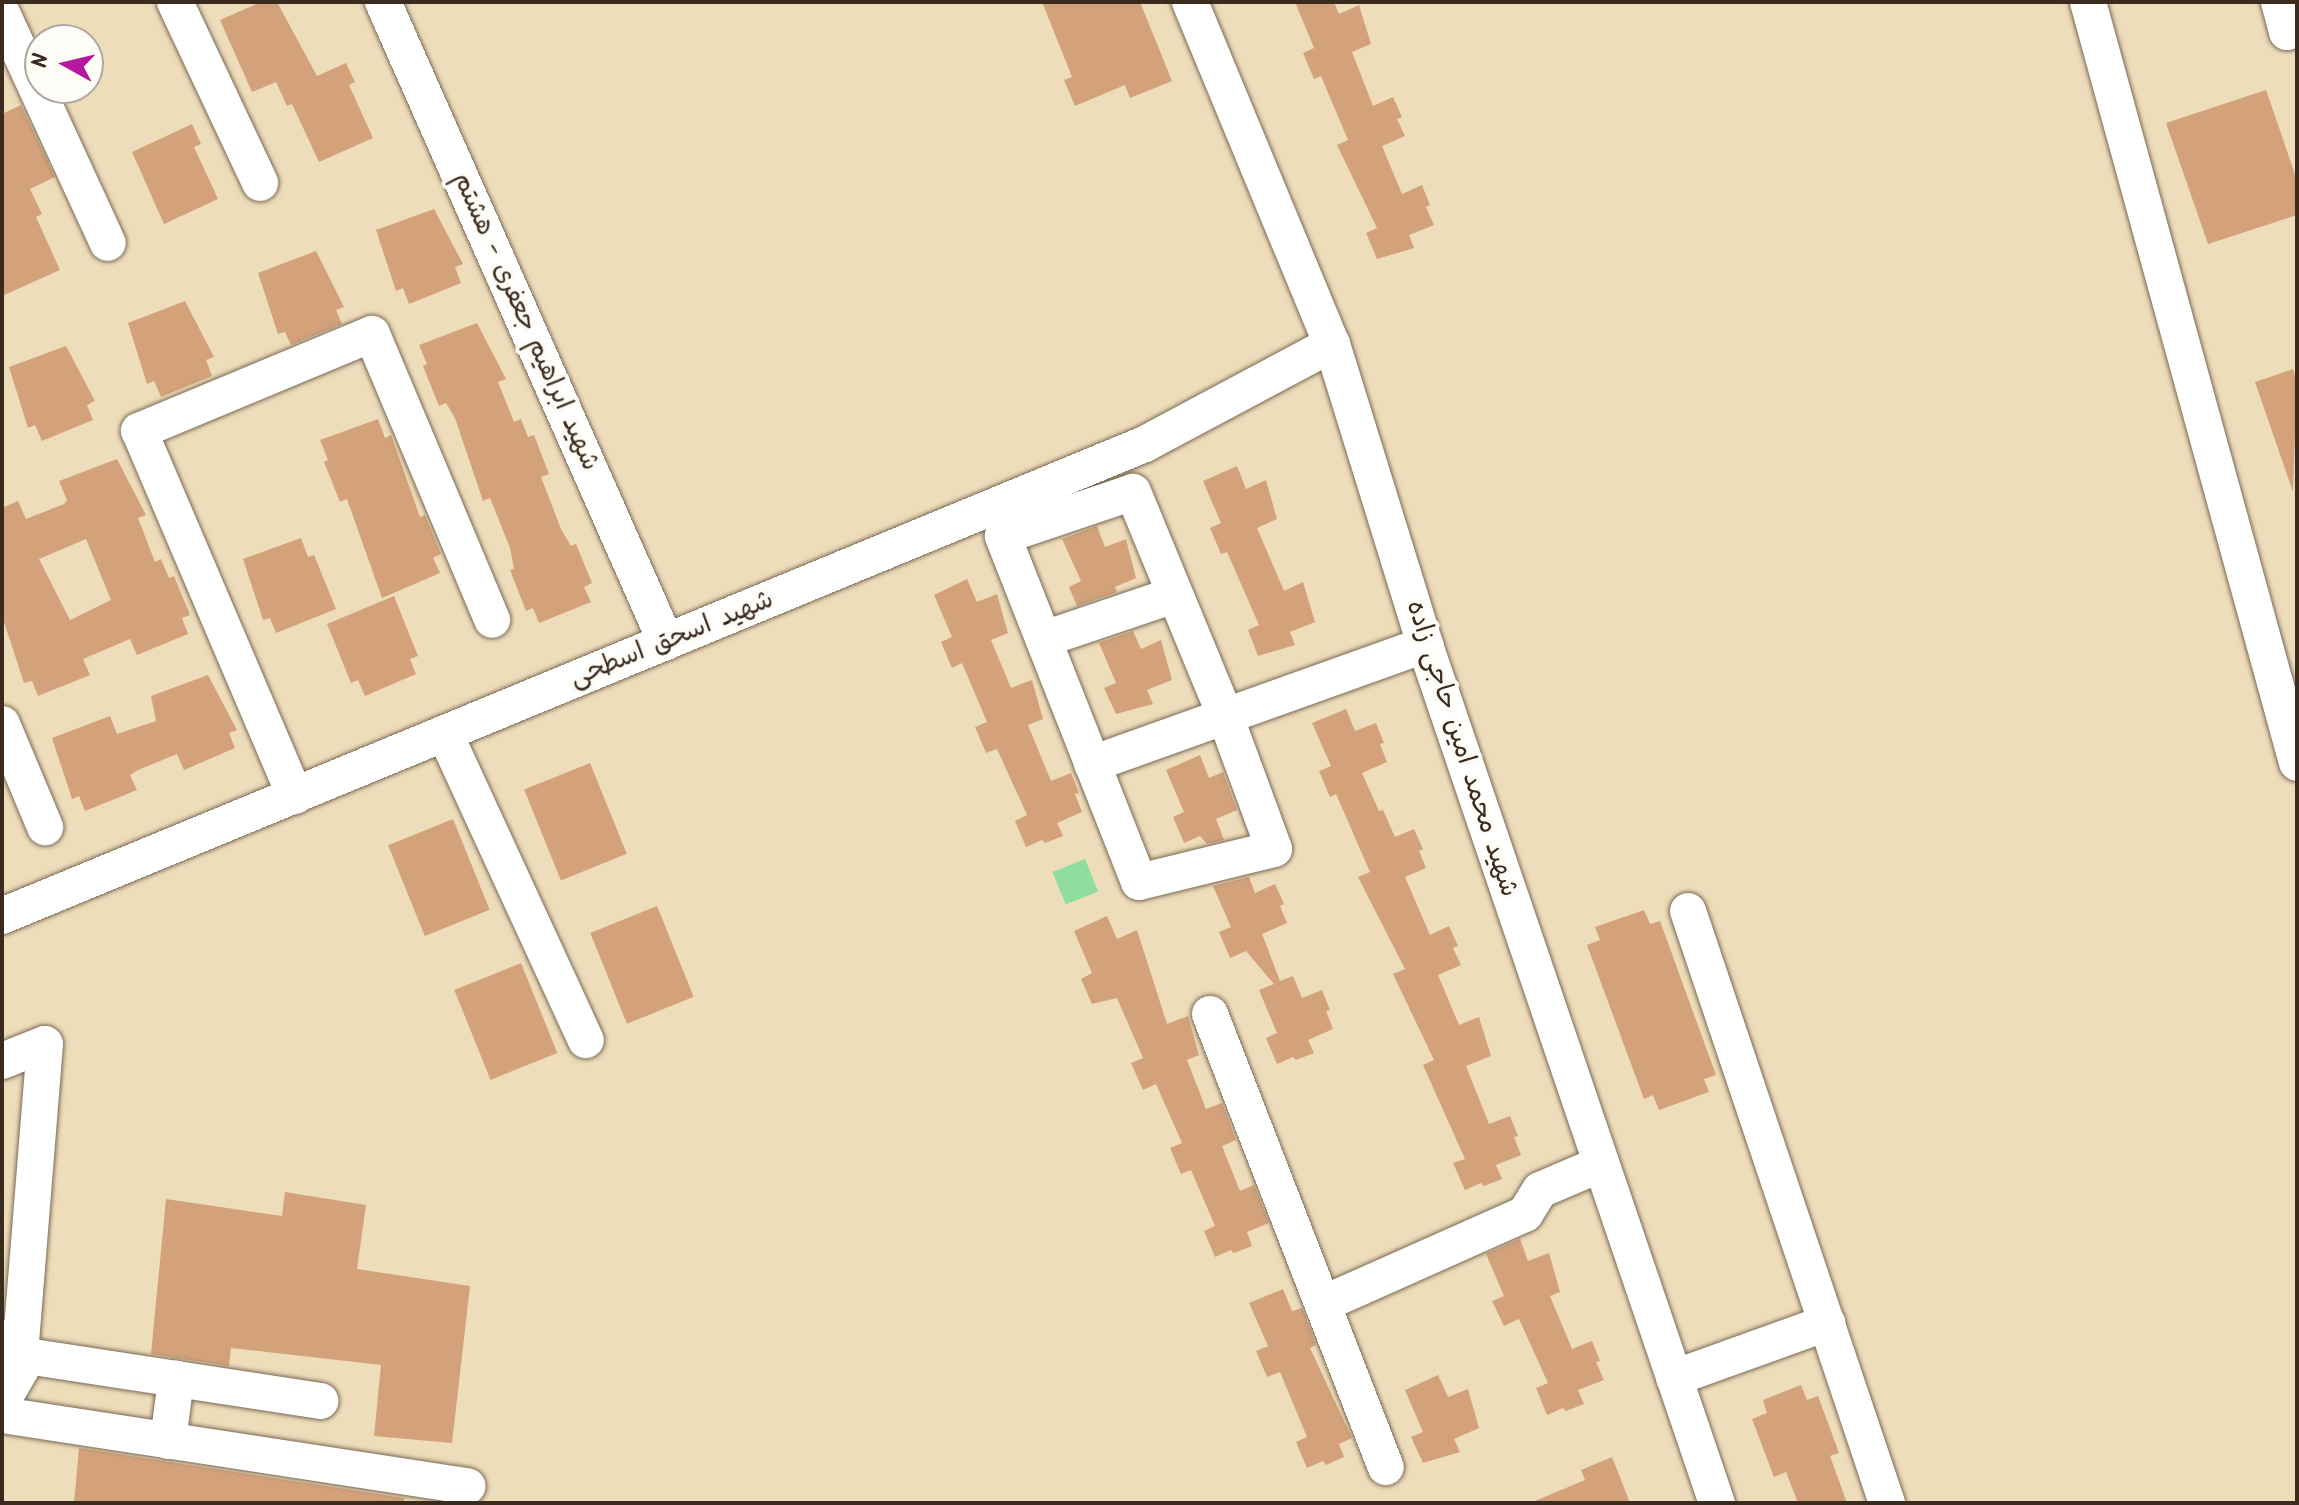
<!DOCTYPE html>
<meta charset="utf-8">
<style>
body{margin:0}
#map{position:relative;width:2299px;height:1505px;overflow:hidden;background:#eeddba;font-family:Kalam,"Playpen Sans Arabic",sans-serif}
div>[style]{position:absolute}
.green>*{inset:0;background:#8fde9d;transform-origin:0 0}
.building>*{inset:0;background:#d3a27b;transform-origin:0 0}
.roads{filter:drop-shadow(0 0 2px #7a6955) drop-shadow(0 0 2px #7a6955)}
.minor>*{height:36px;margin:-18px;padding:0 18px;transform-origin:18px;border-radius:18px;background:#fff}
span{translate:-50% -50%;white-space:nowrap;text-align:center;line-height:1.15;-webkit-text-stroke:8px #fdfcf7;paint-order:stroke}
.street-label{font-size:26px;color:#3b2a1e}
.frame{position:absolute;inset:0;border:4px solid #3b2a1e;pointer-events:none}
.north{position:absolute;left:24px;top:24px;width:80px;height:80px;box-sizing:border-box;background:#fdfcf7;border:2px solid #afa8a0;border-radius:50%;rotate:278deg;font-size:22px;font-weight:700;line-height:32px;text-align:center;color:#3b2a1e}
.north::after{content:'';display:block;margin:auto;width:28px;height:36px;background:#b5179e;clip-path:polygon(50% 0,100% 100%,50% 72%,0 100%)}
</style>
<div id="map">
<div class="green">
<div style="left:1085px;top:859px;width:35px;height:35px;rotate:68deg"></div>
</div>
<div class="building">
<div style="clip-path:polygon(261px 2px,277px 2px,317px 76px,346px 63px,355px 82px,349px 85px,373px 138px,319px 162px,292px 104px,287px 106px,276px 82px,252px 92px,220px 20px)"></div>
<div style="clip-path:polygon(1042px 2px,1140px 2px,1172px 81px,1130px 98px,1125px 85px,1075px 106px,1064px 80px,1072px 77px)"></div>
<div style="clip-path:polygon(1295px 2px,1334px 2px,1339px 14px,1359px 5px,1371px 44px,1352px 52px,1373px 106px,1393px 97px,1402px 117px,1397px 119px,1405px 136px,1382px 146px,1402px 194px,1422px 185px,1430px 205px,1426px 207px,1434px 225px,1409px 235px,1414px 248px,1377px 259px,1366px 233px,1377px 228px,1337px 145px,1348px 140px,1321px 76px,1314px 79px,1303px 53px,1314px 48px)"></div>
<div style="clip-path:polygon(2266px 90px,2297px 180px,2297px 215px,2208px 244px,2166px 123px)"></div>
<div style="clip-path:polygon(21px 105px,55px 177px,30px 189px,42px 214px,36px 217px,60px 270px,2px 296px,2px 114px)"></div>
<div style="clip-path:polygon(192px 124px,201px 144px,194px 147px,218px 199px,164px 224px,132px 152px)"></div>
<div style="clip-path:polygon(434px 209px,463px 264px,455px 267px,461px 283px,409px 304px,403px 288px,396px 291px,376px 230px)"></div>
<div style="clip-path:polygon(316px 251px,344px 307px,336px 310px,342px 324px,291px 345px,285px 332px,278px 334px,258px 273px)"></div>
<div style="clip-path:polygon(185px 301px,214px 357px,206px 360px,212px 376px,161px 397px,154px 381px,147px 384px,128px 323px)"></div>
<div style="clip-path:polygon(477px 323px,506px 379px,498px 382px,514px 422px,521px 419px,528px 437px,534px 435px,549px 474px,541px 477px,561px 529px,571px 546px,576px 544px,592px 583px,584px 587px,591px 602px,539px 623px,533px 608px,526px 611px,510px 570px,514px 569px,510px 548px,490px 498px,483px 501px,455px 418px,446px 403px,439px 406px,423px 366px,427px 364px,419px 345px)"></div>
<div style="clip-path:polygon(66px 346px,95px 401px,87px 405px,93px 420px,42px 441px,35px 425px,28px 428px,9px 367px)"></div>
<div style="clip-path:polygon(2293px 369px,2297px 383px,2293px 492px,2255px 382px)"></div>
<div style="clip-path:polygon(378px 419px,385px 438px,391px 435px,420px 517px,425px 515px,441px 554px,433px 558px,440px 573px,382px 598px,347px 499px,340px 502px,324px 462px,328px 460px,320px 440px)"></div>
<div style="clip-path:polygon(evenodd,117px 459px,146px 515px,138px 518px,155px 562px,161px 559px,169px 578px,174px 576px,190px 615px,182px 618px,188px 634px,137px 655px,130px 639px,83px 659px,90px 675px,38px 696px,32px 681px,24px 683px,2px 616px,2px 508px,18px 501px,26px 519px,64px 504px,67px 500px,59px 481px,117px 459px,86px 539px,111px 600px,70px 620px,39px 559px,86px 539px)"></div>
<div style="clip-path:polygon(1237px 466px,1246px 489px,1266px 480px,1277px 519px,1257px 528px,1284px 591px,1303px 582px,1315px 622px,1290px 632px,1295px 645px,1258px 656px,1248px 630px,1259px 625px,1227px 552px,1221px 554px,1210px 528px,1221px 523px,1203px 481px)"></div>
<div style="clip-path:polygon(1097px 526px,1105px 547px,1126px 539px,1136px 578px,1115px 587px,1117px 592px,1077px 606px,1069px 587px,1081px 581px,1062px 539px)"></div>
<div style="clip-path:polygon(301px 538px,308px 557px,314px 555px,336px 609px,276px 633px,270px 618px,263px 620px,243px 559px)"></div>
<div style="clip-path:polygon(967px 579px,977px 602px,997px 594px,1008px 633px,991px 640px,1011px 688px,1032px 680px,1043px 719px,1028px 725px,1051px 781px,1071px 773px,1079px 793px,1075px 794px,1082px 812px,1057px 823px,1063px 836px,1045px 843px,1042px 840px,1026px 847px,1015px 821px,1027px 815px,997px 749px,986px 753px,975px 727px,987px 722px,962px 663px,952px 668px,941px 642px,952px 637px,934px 595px)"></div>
<div style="clip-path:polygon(394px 596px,418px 656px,410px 659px,416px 674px,365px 696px,358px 680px,351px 683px,327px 624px)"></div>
<div style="clip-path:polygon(1133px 631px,1141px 649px,1161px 640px,1172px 680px,1147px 690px,1153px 704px,1116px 714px,1104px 688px,1116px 683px,1099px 643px)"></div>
<div style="clip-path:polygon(208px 675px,237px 730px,229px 733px,235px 748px,184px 770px,177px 754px,138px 770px,130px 775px,137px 790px,85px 811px,79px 796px,72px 799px,52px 738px,110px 716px,117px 734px,156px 721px,151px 696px)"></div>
<div style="clip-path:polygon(1346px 709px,1355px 731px,1376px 723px,1384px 743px,1380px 744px,1387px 762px,1362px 773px,1379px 811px,1383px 810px,1395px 837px,1414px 829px,1423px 849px,1419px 851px,1426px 868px,1405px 877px,1430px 935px,1449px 926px,1458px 946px,1453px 948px,1461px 965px,1438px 975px,1459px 1025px,1479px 1017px,1491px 1056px,1466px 1066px,1489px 1124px,1510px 1116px,1518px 1136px,1514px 1137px,1521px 1155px,1496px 1165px,1502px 1179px,1484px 1186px,1481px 1183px,1465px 1190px,1453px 1163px,1465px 1159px,1423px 1065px,1434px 1060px,1393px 974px,1405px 969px,1358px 877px,1370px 872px,1336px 794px,1330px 797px,1319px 771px,1331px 766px,1312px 723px)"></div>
<div style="clip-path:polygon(1200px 755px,1209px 778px,1223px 772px,1237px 810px,1216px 819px,1224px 840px,1207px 844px,1200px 836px,1184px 843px,1173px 817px,1184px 812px,1166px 770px)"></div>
<div style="left:590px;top:763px;width:98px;height:71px;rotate:68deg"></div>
<div style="left:453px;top:819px;width:98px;height:70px;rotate:68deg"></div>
<div style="clip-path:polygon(1249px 877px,1255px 893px,1275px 884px,1284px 904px,1280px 906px,1287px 923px,1262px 934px,1280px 981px,1293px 976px,1302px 998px,1322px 990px,1330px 1010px,1326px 1011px,1333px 1029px,1308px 1040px,1314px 1053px,1296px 1060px,1293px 1057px,1277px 1064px,1266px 1038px,1277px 1033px,1259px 990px,1274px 984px,1246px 951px,1230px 958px,1219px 932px,1231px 927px,1213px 886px)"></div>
<div style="left:657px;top:906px;width:98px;height:72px;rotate:68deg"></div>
<div style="clip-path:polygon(1644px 910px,1650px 924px,1660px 921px,1716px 1075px,1704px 1079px,1709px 1092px,1659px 1110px,1653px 1095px,1644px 1099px,1587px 945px,1600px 940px,1595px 927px)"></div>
<div style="clip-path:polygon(1107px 916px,1117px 939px,1137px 930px,1167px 1024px,1188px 1016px,1199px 1055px,1187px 1060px,1206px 1109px,1222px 1103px,1236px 1140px,1222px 1146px,1240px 1191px,1254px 1185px,1269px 1223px,1247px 1232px,1252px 1246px,1234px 1253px,1231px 1250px,1215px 1257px,1204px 1231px,1215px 1226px,1191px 1170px,1181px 1174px,1170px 1148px,1182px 1143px,1156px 1084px,1143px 1090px,1131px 1063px,1143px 1058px,1117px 998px,1092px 1004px,1081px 979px,1092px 973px,1074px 931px)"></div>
<div style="left:521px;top:963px;width:97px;height:72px;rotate:68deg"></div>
<div style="clip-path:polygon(285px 1192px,366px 1205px,357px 1269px,470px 1286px,452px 1443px,374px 1436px,381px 1365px,231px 1348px,229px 1366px,151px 1354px,166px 1199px,282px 1216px)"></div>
<div style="clip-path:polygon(1520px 1239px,1528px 1261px,1549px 1253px,1560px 1292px,1550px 1296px,1572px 1349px,1592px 1341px,1600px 1361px,1596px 1362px,1604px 1380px,1578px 1390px,1584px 1404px,1566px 1411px,1563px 1408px,1547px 1415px,1536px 1388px,1548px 1383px,1519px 1319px,1504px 1326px,1492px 1301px,1504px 1296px,1486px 1254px)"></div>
<div style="clip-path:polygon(1283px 1289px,1292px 1311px,1302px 1308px,1316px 1345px,1310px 1348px,1352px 1438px,1339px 1444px,1344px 1457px,1326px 1465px,1323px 1461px,1307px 1468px,1296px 1442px,1307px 1437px,1280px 1372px,1267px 1377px,1256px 1351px,1268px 1346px,1249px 1303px)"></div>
<div style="clip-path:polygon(1438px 1375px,1448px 1397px,1468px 1389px,1479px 1428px,1454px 1439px,1460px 1452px,1423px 1463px,1411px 1437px,1423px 1432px,1405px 1390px)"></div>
<div style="clip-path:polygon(1801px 1385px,1807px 1400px,1818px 1396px,1839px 1453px,1830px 1456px,1847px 1503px,1798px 1503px,1786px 1472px,1774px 1477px,1752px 1419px,1767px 1413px,1763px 1400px)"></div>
<div style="clip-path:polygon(79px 1448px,404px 1498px,404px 1503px,74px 1503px)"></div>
<div style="clip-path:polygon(1612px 1457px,1630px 1503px,1530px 1503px,1585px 1480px,1581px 1470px)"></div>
</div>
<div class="roads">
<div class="minor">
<div style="left:175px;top:2px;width:200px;rotate:64.8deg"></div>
<div style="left:383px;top:2px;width:700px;rotate:66.15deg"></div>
<div style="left:1190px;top:2px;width:370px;rotate:67.5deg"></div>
<div style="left:1332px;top:344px;width:315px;rotate:72.8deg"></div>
<div style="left:1425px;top:645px;width:906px;rotate:71.21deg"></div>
<div style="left:2088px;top:2px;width:789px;rotate:74.64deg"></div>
<div style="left:2279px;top:2px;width:31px;rotate:75deg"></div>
<div style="left:2287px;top:32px;width:10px;rotate:-17deg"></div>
<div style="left:2px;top:13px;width:253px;rotate:65.3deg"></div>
<div style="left:1133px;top:492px;width:239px;rotate:67.6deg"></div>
<div style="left:1224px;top:713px;width:145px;rotate:69.8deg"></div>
<div style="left:1274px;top:849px;width:139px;rotate:166.3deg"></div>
<div style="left:1139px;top:882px;width:372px;rotate:-111.5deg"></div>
<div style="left:1003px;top:536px;width:137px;rotate:-18.7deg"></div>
<div style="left:1044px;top:639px;width:137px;rotate:-18.7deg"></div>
<div style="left:2px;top:724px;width:112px;rotate:67.3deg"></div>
<div style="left:445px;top:734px;width:337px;rotate:65.3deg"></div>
<div style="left:1092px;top:764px;width:354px;rotate:-19.7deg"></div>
<div style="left:295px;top:796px;width:397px;rotate:-113.1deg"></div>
<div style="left:139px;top:431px;width:252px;rotate:-22.6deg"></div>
<div style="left:372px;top:334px;width:310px;rotate:67.2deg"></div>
<div style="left:1688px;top:911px;width:625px;rotate:71.42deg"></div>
<div style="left:2px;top:916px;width:1237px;rotate:-22.44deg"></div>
<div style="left:1145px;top:444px;width:212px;rotate:-28.1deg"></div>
<div style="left:1210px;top:1014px;width:486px;rotate:68.8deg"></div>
<div style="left:2px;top:1061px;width:46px;rotate:-21.6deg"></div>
<div style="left:45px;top:1044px;width:312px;rotate:94.6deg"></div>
<div style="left:20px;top:1355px;width:304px;rotate:8.7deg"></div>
<div style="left:1325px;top:1303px;width:219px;rotate:-24deg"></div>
<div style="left:1525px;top:1214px;width:28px;rotate:-58deg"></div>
<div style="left:1540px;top:1190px;width:66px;rotate:-23.1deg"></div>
<div style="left:1674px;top:1378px;width:163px;rotate:-19.8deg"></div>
<div style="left:2px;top:1402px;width:38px;rotate:-60deg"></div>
<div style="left:21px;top:1369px;width:34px;rotate:-107deg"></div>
<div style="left:2px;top:1415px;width:471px;rotate:8.7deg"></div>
<div style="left:168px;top:1441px;width:63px;rotate:-82.6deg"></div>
</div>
</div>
<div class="street-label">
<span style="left:525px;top:322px;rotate:66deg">شهید ابراهیم جعفری - هشتم</span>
<span style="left:672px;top:640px;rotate:-22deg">شهید اسحق اسطحی</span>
<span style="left:1461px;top:749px;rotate:72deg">شهید محمد امین حاجی زاده</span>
</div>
<div class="frame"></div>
<div class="north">N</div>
</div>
